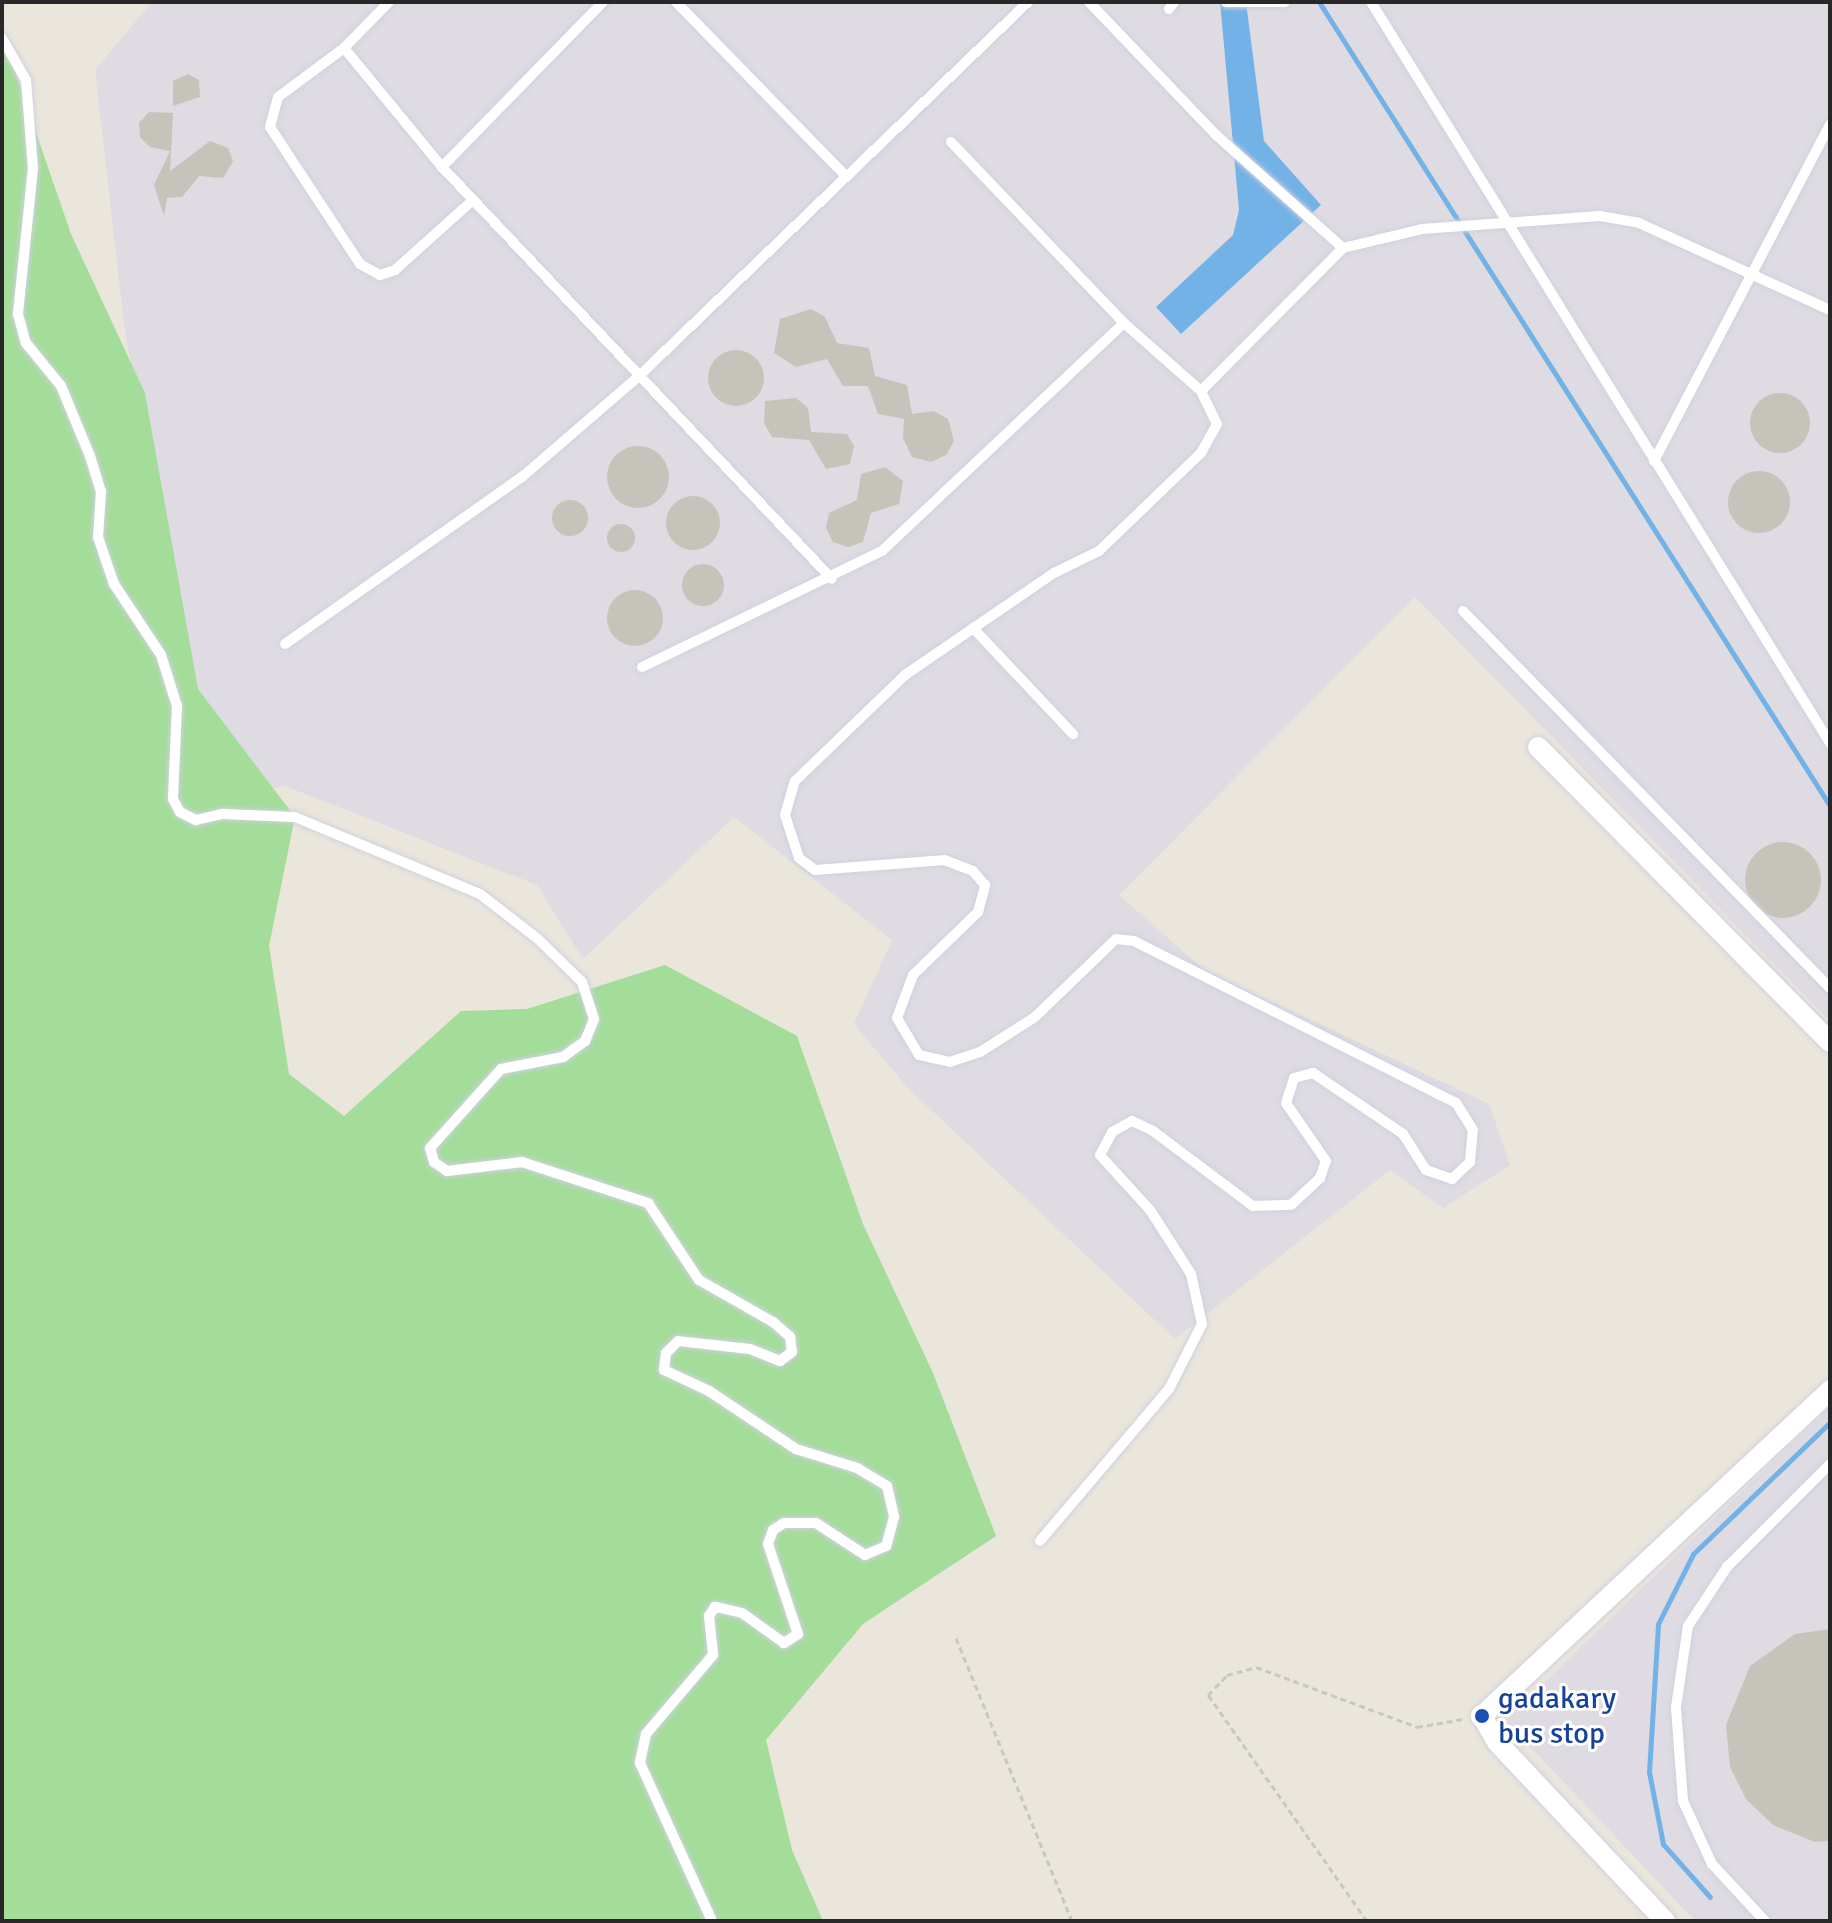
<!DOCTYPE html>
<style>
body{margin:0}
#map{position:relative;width:1832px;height:1923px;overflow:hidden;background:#eae6db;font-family:Signika,sans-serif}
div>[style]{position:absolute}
.industrial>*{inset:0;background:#dedbe2}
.green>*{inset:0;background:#a4dd9a}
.water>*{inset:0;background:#73b2e6}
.stream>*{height:5px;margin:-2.5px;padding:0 2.5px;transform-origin:2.5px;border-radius:2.5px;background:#73b2e6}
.building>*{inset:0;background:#c5c3ba}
.round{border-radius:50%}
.path>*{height:3px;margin-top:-1.5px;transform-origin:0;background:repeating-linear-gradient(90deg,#c7c7c7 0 6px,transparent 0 10px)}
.roads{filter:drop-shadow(0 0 2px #d0d0e0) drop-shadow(0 0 2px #d0d0e0)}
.lane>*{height:10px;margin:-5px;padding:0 5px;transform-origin:5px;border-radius:5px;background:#fff}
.street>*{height:20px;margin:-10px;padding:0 10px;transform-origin:10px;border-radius:10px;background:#fff}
.dots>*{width:22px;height:22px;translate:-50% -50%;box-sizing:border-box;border:4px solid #fff;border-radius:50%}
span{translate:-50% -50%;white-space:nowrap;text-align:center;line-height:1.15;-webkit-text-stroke:6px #fff;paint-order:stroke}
.transit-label{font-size:30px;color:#164399}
.left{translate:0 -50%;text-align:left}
.frame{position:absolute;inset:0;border:4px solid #282828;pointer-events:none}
</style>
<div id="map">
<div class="industrial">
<div style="clip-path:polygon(152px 2px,1220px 2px,1239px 210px,1233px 235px,1156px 307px,1321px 205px,1264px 142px,1246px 2px,1830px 2px,1830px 1021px,1415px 597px,1119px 895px,1203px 969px,1489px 1104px,1510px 1165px,1443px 1208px,1390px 1170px,1175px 1339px,908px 1088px,854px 1024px,892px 940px,734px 817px,583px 959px,537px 885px,285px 786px,213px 802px,188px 703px,124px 323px,95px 70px)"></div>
<div style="clip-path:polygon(1830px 1407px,1830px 1921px,1695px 1921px,1505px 1720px)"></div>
</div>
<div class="green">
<div style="clip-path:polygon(2px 34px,71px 234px,145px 393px,198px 689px,295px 817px,269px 946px,289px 1074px,344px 1116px,461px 1011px,527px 1009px,665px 965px,797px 1036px,863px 1224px,933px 1373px,996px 1536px,863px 1624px,766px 1740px,792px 1850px,823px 1921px,2px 1921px)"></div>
</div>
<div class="water">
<div style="clip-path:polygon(1220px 2px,1246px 2px,1264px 141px,1321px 205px,1181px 334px,1156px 307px,1233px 235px,1239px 210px)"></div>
</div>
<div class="stream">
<div style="left:1319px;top:2px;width:953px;rotate:57.56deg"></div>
<div style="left:1710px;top:1897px;width:71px;rotate:-131.6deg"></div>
<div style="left:1663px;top:1844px;width:73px;rotate:-101deg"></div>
<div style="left:1649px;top:1772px;width:148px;rotate:-86.5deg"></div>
<div style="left:1658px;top:1624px;width:78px;rotate:-63.4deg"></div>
<div style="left:1693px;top:1554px;width:190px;rotate:-43.9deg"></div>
</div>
<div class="building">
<div style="clip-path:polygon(188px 74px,199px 80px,200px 97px,173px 106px,173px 81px)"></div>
<div style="clip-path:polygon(149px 112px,173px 113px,170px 171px,210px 141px,228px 148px,233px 161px,223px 178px,199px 176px,182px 197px,167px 198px,164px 216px,154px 185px,170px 151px,150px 147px,140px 137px,139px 123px)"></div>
<div style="clip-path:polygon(811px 309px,825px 317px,837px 343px,869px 348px,875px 376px,907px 385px,912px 414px,934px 411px,948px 419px,954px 441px,946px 455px,931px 462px,912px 457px,903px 438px,904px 419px,878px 414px,868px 386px,843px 386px,827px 359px,796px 367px,774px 353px,780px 319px)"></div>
<div class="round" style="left:708px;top:350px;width:56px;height:56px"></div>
<div class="round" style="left:1750px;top:393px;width:60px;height:60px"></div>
<div style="clip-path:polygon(796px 398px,808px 408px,811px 432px,847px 434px,854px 446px,850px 464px,826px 469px,809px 440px,772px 437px,764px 423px,765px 401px)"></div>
<div class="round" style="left:607px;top:446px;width:62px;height:62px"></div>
<div style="clip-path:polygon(885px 467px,903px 481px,899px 504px,871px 513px,863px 542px,848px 547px,833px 542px,826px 528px,829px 513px,857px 500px,861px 474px)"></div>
<div class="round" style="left:1728px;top:471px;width:62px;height:62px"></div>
<div class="round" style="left:666px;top:496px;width:54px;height:54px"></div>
<div class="round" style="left:552px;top:500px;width:36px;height:36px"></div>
<div class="round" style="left:607px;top:524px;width:28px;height:28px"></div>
<div class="round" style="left:682px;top:564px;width:42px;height:42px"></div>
<div class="round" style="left:607px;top:590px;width:56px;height:56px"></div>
<div class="round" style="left:1745px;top:842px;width:76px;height:76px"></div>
<div style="clip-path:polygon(1830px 1629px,1830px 1841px,1815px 1842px,1773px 1825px,1746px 1799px,1730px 1767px,1726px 1725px,1750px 1666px,1795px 1634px)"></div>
</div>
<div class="path">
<div style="left:956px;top:1638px;width:306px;rotate:67.7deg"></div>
<div style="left:1367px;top:1921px;width:276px;rotate:-125.1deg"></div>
<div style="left:1208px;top:1695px;width:28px;rotate:-46deg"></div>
<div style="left:1227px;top:1675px;width:30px;rotate:-15deg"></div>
<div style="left:1256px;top:1667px;width:172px;rotate:20.4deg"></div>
<div style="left:1417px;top:1727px;width:47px;rotate:-9.9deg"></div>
</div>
<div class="roads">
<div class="lane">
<div style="left:389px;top:2px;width:64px;rotate:134.4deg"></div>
<div style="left:344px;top:48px;width:154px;rotate:50.5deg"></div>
<div style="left:603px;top:2px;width:231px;rotate:134.3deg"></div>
<div style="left:442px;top:167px;width:567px;rotate:46.57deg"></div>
<div style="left:676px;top:2px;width:243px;rotate:45.7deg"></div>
<div style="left:1089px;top:2px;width:182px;rotate:46.3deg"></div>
<div style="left:1215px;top:134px;width:171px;rotate:41.7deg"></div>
<div style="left:1343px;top:248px;width:81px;rotate:-13.5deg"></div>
<div style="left:1422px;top:229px;width:178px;rotate:-4.2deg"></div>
<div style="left:1600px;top:216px;width:40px;rotate:10deg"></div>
<div style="left:1639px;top:223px;width:210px;rotate:24.5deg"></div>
<div style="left:1226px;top:2px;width:59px"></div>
<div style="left:1371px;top:2px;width:872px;rotate:58.22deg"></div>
<div style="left:1169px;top:9px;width:9px;rotate:-54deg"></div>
<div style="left:2px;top:38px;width:48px;rotate:60.3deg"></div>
<div style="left:26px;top:80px;width:88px;rotate:85.5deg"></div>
<div style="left:33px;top:168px;width:147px;rotate:95.9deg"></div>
<div style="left:18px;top:314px;width:30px;rotate:75deg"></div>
<div style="left:26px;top:343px;width:55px;rotate:50.9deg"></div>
<div style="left:61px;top:386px;width:76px;rotate:67.5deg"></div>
<div style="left:90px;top:456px;width:37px;rotate:73deg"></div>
<div style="left:101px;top:491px;width:46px;rotate:93.7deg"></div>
<div style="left:98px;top:537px;width:50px;rotate:71.2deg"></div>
<div style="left:114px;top:584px;width:85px;rotate:56.5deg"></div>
<div style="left:161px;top:655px;width:53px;rotate:72.6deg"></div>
<div style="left:177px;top:706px;width:93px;rotate:92.5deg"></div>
<div style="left:173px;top:799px;width:15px;rotate:62deg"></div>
<div style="left:180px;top:812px;width:18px;rotate:27deg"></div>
<div style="left:196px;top:820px;width:28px;rotate:-13deg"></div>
<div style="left:223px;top:814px;width:72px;rotate:2.4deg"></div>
<div style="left:295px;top:817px;width:200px;rotate:22.6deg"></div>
<div style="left:480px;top:894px;width:73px;rotate:37.8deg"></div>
<div style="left:538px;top:939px;width:62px;rotate:44.3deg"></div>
<div style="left:582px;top:982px;width:39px;rotate:72deg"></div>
<div style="left:594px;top:1019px;width:24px;rotate:112deg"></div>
<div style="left:585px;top:1041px;width:27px;rotate:144deg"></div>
<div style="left:563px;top:1057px;width:63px;rotate:169deg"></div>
<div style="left:501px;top:1069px;width:106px;rotate:131.9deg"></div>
<div style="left:430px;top:1148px;width:15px;rotate:74deg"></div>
<div style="left:434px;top:1162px;width:16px;rotate:35deg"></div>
<div style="left:447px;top:1171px;width:76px;rotate:-6.8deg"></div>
<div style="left:522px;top:1162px;width:133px;rotate:18deg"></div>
<div style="left:648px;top:1203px;width:92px;rotate:56.5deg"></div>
<div style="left:699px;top:1280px;width:85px;rotate:29.6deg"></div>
<div style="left:773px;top:1322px;width:23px;rotate:41deg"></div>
<div style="left:790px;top:1337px;width:15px;rotate:82deg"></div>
<div style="left:792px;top:1352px;width:15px;rotate:143deg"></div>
<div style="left:780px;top:1361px;width:32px;rotate:-158deg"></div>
<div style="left:750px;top:1349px;width:72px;rotate:-173.7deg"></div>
<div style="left:678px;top:1341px;width:17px;rotate:135deg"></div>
<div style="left:666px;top:1353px;width:17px;rotate:97deg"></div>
<div style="left:664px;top:1370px;width:50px;rotate:25deg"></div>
<div style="left:709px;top:1391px;width:105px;rotate:33.7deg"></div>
<div style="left:796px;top:1449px;width:64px;rotate:17.3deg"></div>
<div style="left:857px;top:1468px;width:35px;rotate:31deg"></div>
<div style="left:887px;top:1486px;width:32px;rotate:77deg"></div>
<div style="left:894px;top:1517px;width:30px;rotate:105deg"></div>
<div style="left:886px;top:1546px;width:23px;rotate:157deg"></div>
<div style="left:865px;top:1555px;width:59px;rotate:-146.9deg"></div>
<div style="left:816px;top:1523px;width:32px;rotate:180deg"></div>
<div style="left:784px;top:1523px;width:13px;rotate:148deg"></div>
<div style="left:773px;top:1530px;width:15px;rotate:110deg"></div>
<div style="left:768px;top:1544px;width:95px;rotate:71.6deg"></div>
<div style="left:798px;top:1634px;width:17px;rotate:147deg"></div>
<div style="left:784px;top:1643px;width:52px;rotate:-144.5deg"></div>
<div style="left:742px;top:1613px;width:28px;rotate:-167deg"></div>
<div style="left:715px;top:1607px;width:11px;rotate:124deg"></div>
<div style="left:709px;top:1616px;width:39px;rotate:84deg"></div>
<div style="left:713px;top:1655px;width:104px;rotate:130.3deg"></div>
<div style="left:646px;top:1734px;width:30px;rotate:102deg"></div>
<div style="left:640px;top:1763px;width:174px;rotate:65.5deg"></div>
<div style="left:344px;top:48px;width:82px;rotate:143.4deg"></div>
<div style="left:278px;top:97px;width:31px;rotate:105deg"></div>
<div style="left:270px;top:127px;width:164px;rotate:56.7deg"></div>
<div style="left:360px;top:264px;width:23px;rotate:29deg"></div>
<div style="left:380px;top:275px;width:16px;rotate:-18deg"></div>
<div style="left:395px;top:270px;width:105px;rotate:-41.9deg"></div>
<div style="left:951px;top:142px;width:250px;rotate:46.3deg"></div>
<div style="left:1124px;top:323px;width:103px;rotate:41.4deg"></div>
<div style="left:1654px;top:461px;width:380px;rotate:-62.4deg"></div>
<div style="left:1463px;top:611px;width:526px;rotate:45.77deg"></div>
<div style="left:973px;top:628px;width:146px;rotate:46.7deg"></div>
<div style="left:285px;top:644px;width:290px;rotate:-35.2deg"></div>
<div style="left:522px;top:477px;width:155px;rotate:-40.8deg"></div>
<div style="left:639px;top:376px;width:540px;rotate:-43.87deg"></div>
<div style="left:642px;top:667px;width:267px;rotate:-25.8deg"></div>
<div style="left:882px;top:551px;width:332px;rotate:-43.3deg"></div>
<div style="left:1040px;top:1541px;width:199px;rotate:-49.7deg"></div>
<div style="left:1169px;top:1389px;width:73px;rotate:-63.1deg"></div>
<div style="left:1202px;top:1324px;width:51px;rotate:-102.4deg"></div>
<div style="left:1191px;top:1274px;width:76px;rotate:-122.6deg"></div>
<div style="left:1150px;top:1210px;width:74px;rotate:-132.3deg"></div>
<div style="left:1100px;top:1155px;width:26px;rotate:-62deg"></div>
<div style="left:1112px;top:1132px;width:23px;rotate:-29deg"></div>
<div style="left:1132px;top:1121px;width:23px;rotate:25deg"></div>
<div style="left:1153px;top:1131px;width:125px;rotate:36.9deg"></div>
<div style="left:1253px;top:1206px;width:38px;rotate:-2deg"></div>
<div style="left:1291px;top:1205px;width:40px;rotate:-43deg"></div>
<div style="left:1320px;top:1178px;width:18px;rotate:-71deg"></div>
<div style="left:1326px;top:1161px;width:70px;rotate:-124.6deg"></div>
<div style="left:1286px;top:1103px;width:26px;rotate:-72deg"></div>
<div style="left:1294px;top:1078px;width:20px;rotate:-15deg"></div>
<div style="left:1313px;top:1073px;width:109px;rotate:34.1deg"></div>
<div style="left:1403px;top:1134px;width:43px;rotate:57.4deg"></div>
<div style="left:1426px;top:1170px;width:28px;rotate:19deg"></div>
<div style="left:1452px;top:1179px;width:25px;rotate:-43deg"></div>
<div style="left:1470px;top:1162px;width:32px;rotate:-85deg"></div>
<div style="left:1473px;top:1130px;width:32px;rotate:-122deg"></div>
<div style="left:1456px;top:1103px;width:360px;rotate:-153.3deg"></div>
<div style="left:1134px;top:941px;width:18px;rotate:-174deg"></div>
<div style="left:1116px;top:939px;width:112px;rotate:136.1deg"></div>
<div style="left:1035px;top:1017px;width:65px;rotate:147.5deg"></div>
<div style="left:980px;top:1052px;width:32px;rotate:162deg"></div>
<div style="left:950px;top:1062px;width:32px;rotate:-167deg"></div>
<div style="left:919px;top:1055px;width:43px;rotate:-120.7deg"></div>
<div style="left:897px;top:1018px;width:46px;rotate:-69.6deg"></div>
<div style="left:913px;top:975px;width:91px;rotate:-44.1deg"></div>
<div style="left:978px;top:912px;width:28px;rotate:-75deg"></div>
<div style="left:985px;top:885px;width:18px;rotate:-131deg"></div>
<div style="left:973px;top:871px;width:30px;rotate:-159deg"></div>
<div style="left:945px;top:860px;width:130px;rotate:175.6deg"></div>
<div style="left:815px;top:870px;width:20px;rotate:-143deg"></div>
<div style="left:799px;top:858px;width:45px;rotate:-108deg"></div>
<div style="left:785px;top:815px;width:35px;rotate:-74deg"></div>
<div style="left:795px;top:781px;width:153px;rotate:-43.9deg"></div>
<div style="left:905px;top:675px;width:181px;rotate:-34.4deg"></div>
<div style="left:1054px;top:573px;width:50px;rotate:-26.1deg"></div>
<div style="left:1099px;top:551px;width:141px;rotate:-43.9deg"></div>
<div style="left:1201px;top:453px;width:33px;rotate:-61deg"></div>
<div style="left:1217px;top:424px;width:37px;rotate:-116deg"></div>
<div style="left:1201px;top:391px;width:202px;rotate:-45.2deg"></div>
<div style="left:1765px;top:1921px;width:78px;rotate:-132.9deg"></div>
<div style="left:1712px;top:1864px;width:69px;rotate:-114.7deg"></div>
<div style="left:1683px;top:1801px;width:94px;rotate:-94.3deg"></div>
<div style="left:1676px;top:1707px;width:82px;rotate:-81.6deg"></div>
<div style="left:1688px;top:1626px;width:71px;rotate:-56.5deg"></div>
<div style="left:1727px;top:1567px;width:146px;rotate:-45deg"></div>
</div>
<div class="street">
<div style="left:1538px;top:747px;width:415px;rotate:45.3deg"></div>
<div style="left:1665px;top:1921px;width:245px;rotate:-133.2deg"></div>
<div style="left:1497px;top:1742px;width:30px;rotate:-120deg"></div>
<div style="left:1482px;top:1716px;width:477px;rotate:-43.1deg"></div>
</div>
</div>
<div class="dots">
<div style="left:1482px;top:1716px;background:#1a4fb4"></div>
</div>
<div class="transit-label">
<span class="left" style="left:1498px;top:1716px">gadakary<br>bus stop</span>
</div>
<div class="frame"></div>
</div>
